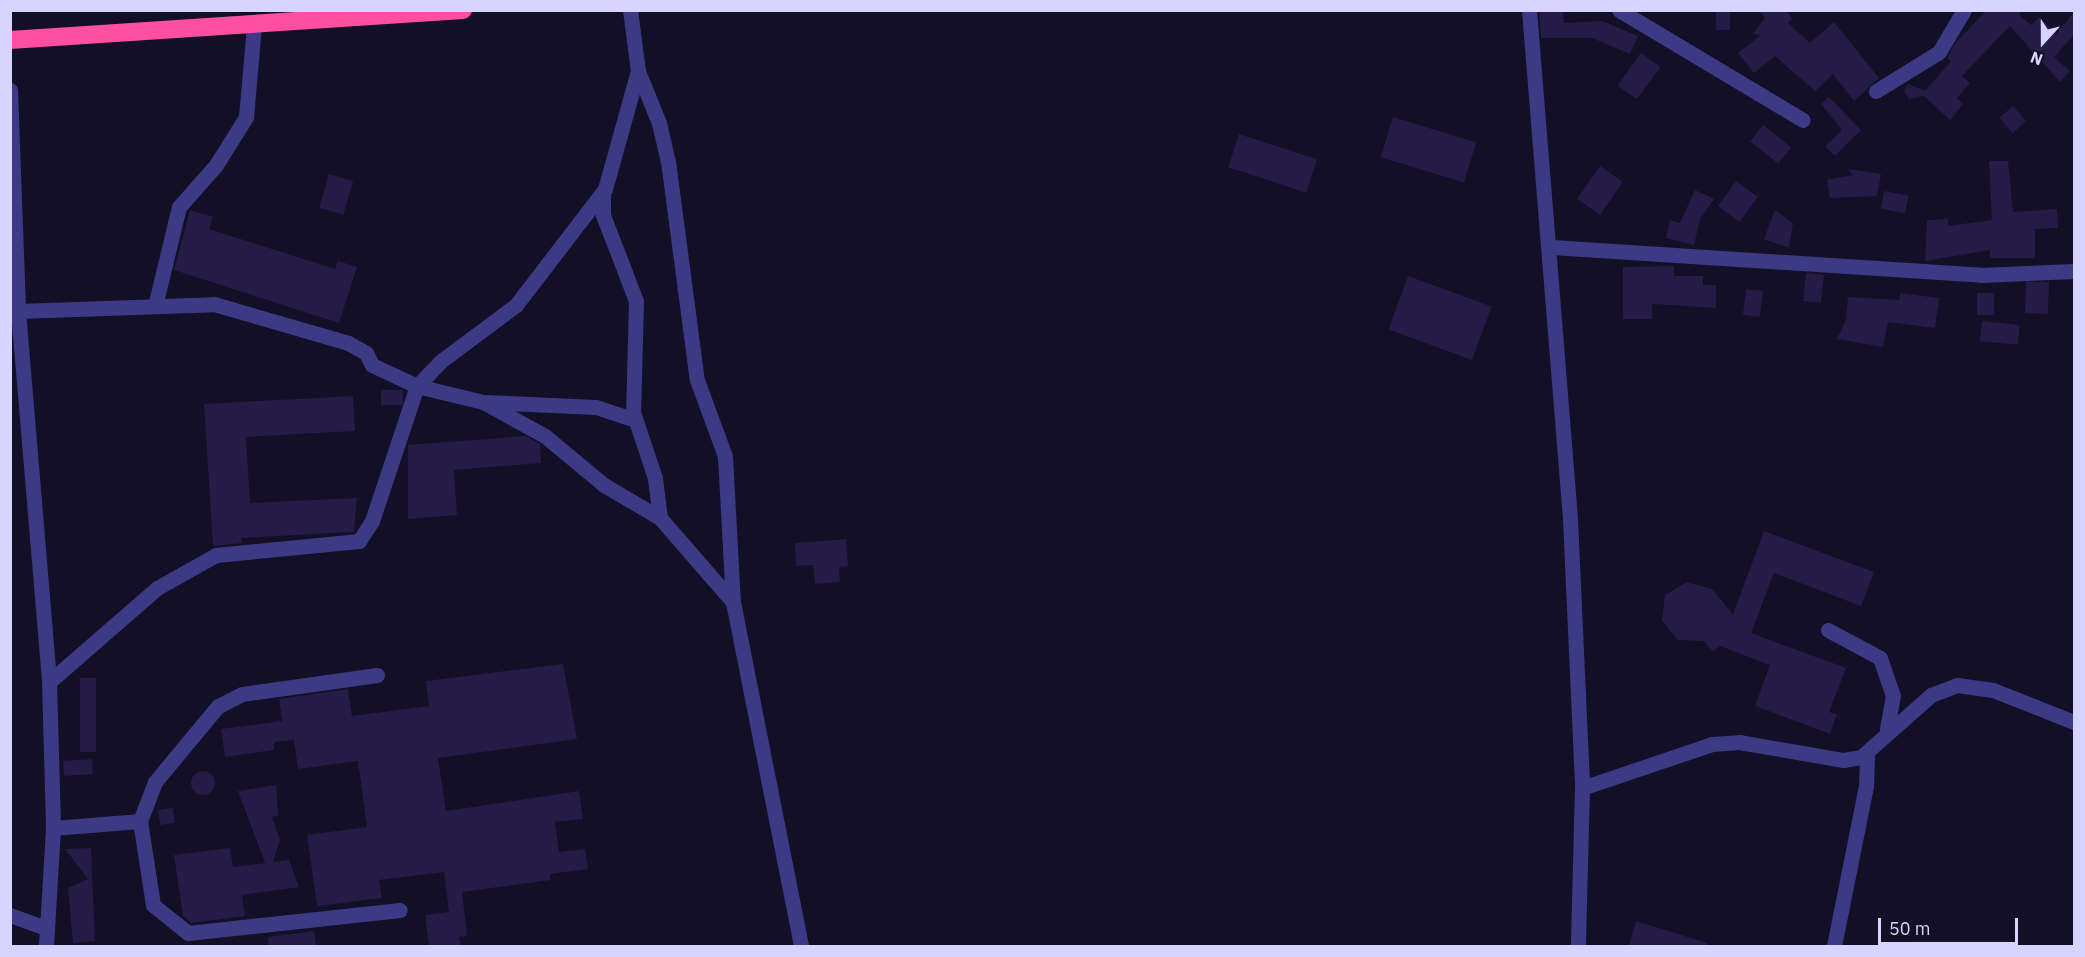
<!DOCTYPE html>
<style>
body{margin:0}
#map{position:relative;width:2085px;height:957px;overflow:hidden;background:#130f26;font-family:"IBM Plex Sans",sans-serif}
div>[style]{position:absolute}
.building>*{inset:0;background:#241b47;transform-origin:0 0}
.round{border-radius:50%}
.minor>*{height:15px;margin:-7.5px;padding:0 7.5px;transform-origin:7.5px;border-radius:7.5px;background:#3d3a85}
.highway>*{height:18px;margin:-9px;padding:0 9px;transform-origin:9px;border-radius:9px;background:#ff4fa3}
span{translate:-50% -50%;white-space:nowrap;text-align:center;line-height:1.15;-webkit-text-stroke:4.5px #130f26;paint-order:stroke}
.frame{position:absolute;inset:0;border:12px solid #d9d4ff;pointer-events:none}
.north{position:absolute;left:2013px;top:12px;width:60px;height:60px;-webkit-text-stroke:4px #130f26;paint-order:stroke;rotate:201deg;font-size:16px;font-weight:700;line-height:24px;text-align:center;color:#d9d4ff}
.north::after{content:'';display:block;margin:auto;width:21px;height:27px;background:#d9d4ff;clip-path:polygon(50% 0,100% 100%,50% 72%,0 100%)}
.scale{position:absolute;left:1878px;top:918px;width:140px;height:27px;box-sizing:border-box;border:3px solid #d9d4ff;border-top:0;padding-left:8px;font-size:18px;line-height:21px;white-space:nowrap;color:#d9d4ff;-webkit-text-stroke:4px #130f26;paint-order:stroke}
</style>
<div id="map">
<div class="building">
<div style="clip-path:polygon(1539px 10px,1563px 10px,1564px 23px,1602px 21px,1638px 36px,1630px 54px,1592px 38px,1541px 38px)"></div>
<div style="left:1716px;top:10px;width:14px;height:20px"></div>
<div style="clip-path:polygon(1758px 10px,1786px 10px,1792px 19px,1788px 23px,1810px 43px,1834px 22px,1879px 78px,1854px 101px,1833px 74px,1815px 91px,1775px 56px,1754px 73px,1738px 53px,1761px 35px,1753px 34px,1765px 18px)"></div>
<div style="clip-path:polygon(1987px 10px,2023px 10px,2019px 15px,2031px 25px,2040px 17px,2056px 34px,2074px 12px,2074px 35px,2054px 57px,2070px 71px,2060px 82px,2010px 26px,1962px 76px,1970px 83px,1957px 98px,1963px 104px,1950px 120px,1924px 96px,1909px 99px,1904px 91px,1908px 84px,1925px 91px,1951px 61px,1947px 58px,1956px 42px)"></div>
<div style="left:1641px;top:53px;width:24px;height:40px;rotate:36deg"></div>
<div style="clip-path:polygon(1829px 97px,1861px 130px,1835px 156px,1825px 146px,1842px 130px,1821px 104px)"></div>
<div style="left:2013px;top:106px;width:20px;height:18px;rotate:49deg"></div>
<div style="left:1393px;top:117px;width:87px;height:42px;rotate:17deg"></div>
<div style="left:1763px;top:125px;width:36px;height:21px;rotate:38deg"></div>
<div style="left:1239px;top:134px;width:82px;height:35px;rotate:18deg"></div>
<div style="clip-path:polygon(1989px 161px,2008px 161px,2013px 212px,2057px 209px,2058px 228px,2035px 229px,2035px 258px,1990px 258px,1990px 250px,1925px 261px,1927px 220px,1948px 219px,1948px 226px,1992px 220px)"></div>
<div style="left:1600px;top:166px;width:28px;height:40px;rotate:35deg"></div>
<div style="clip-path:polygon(1848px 169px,1881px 174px,1877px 196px,1830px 198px,1827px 180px,1853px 175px)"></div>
<div style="left:329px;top:174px;width:25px;height:35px;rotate:16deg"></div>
<div style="left:1736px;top:181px;width:27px;height:31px;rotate:36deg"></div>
<div style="clip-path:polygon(1695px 190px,1714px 199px,1700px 219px,1694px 245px,1666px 238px,1670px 220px,1680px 223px)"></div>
<div style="left:1884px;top:191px;width:25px;height:18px;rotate:11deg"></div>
<div style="clip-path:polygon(190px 210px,213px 217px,209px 229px,335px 269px,338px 261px,357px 267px,339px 323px,174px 270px)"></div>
<div style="clip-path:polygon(1775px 210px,1793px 223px,1789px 248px,1764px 239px)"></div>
<div style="clip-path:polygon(1674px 266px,1674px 276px,1703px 276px,1703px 285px,1716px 285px,1716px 308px,1652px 304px,1652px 319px,1623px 319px,1623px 267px)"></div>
<div style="left:1806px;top:273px;width:18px;height:28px;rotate:6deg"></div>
<div style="left:1408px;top:276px;width:89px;height:57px;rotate:20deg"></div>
<div style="left:2049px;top:282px;width:32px;height:23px;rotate:92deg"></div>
<div style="left:1746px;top:289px;width:17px;height:26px;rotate:7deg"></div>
<div style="clip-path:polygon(1900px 293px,1939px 298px,1935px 328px,1888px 322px,1883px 347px,1837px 339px,1846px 320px,1848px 297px,1899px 300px)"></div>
<div style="left:1977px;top:293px;width:17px;height:22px"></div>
<div style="left:1982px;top:321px;width:38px;height:20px;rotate:6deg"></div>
<div style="left:381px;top:390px;width:22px;height:15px"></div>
<div style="clip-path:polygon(353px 396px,355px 431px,246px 437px,250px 503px,357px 498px,354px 532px,241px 538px,242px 543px,213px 546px,204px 404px)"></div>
<div style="clip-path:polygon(525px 436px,540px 444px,541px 463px,454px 470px,457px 515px,408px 519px,408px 445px)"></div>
<div style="clip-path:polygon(1764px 531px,1874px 572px,1861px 606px,1774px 573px,1751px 633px,1846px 668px,1829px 712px,1837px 714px,1830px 734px,1755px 706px,1770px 665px,1720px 646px,1713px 652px,1704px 641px,1678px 640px,1662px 621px,1665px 595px,1687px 582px,1712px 589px,1733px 614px)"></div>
<div style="clip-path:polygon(846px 539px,848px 566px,839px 567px,840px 582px,815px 584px,813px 565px,796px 566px,795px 543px)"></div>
<div style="clip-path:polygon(563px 664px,577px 739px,438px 758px,446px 811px,579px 791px,583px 819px,555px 822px,559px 852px,585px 849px,588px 869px,550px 874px,551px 880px,462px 892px,467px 936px,459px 937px,461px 946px,429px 946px,425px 915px,449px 912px,444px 872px,379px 880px,382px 898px,317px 906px,307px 835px,367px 827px,358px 761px,298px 769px,294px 740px,274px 742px,274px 750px,225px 757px,221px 729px,282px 721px,279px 699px,348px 689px,352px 716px,429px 706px,426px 681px)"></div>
<div style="left:80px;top:678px;width:16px;height:74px"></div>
<div style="left:92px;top:759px;width:15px;height:29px;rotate:86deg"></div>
<div class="round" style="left:191px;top:771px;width:24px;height:24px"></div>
<div style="clip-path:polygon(276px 785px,278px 816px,272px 817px,280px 840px,273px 862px,289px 860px,299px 887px,242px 895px,245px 916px,191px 923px,183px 916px,174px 855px,230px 848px,233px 867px,265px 863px,238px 791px)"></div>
<div style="left:173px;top:808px;width:15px;height:15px;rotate:82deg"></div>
<div style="clip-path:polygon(91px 848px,95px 941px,73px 943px,68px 888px,88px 879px,65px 849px)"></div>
<div style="clip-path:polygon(1636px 921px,1707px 943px,1706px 946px,1629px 946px)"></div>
<div style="clip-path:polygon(314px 931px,316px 946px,269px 946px,268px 937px)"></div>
</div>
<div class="minor">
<div style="left:1529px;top:10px;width:511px;rotate:85.39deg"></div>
<div style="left:1570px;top:519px;width:269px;rotate:87.4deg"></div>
<div style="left:1582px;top:788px;width:158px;rotate:91.5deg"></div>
<div style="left:1619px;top:10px;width:214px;rotate:30.9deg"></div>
<div style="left:638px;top:71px;width:56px;rotate:68deg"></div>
<div style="left:659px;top:123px;width:39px;rotate:77deg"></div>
<div style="left:668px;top:161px;width:221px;rotate:82.5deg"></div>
<div style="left:697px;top:380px;width:81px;rotate:69.8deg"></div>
<div style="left:725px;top:456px;width:146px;rotate:86.9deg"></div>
<div style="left:733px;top:602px;width:351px;rotate:78.8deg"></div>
<div style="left:10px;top:90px;width:221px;rotate:87.9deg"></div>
<div style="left:18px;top:311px;width:372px;rotate:85.2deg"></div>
<div style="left:49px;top:682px;width:146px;rotate:88.4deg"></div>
<div style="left:53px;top:828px;width:118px;rotate:93.4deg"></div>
<div style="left:1876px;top:91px;width:74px;rotate:-31.8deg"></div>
<div style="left:1939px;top:52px;width:49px;rotate:-59.2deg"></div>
<div style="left:603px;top:193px;width:22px;rotate:90deg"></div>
<div style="left:603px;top:215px;width:92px;rotate:69deg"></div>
<div style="left:636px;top:301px;width:111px;rotate:91.5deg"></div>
<div style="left:633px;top:412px;width:70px;rotate:71.6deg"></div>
<div style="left:655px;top:478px;width:40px;rotate:82.9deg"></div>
<div style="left:1552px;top:247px;width:430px;rotate:3.7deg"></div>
<div style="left:1981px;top:275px;width:93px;rotate:-2.5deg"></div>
<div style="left:155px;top:306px;width:102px;rotate:-76.4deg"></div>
<div style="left:179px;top:207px;width:56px;rotate:-48.6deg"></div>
<div style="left:216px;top:165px;width:57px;rotate:-58deg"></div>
<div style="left:246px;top:117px;width:91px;rotate:-85deg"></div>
<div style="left:18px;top:311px;width:196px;rotate:-2deg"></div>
<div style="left:214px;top:304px;width:140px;rotate:16.2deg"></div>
<div style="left:348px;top:343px;width:21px;rotate:29deg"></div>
<div style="left:366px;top:353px;width:13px;rotate:63deg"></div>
<div style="left:372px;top:365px;width:50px;rotate:25deg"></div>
<div style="left:417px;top:386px;width:68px;rotate:13.6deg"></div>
<div style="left:483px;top:402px;width:71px;rotate:28.7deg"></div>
<div style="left:545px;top:436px;width:77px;rotate:39.7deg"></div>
<div style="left:604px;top:485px;width:65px;rotate:30.5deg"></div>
<div style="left:660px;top:518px;width:111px;rotate:49deg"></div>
<div style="left:485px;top:402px;width:111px;rotate:2.6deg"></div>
<div style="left:596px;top:407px;width:41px;rotate:18.4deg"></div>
<div style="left:1828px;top:630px;width:59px;rotate:28.3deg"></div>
<div style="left:1880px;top:658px;width:39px;rotate:71deg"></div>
<div style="left:1893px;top:695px;width:35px;rotate:100deg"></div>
<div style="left:377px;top:675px;width:136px;rotate:172deg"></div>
<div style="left:242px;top:694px;width:27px;rotate:153deg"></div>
<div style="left:218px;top:706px;width:99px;rotate:129.7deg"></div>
<div style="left:155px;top:782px;width:42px;rotate:111deg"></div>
<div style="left:140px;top:821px;width:85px;rotate:81.2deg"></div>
<div style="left:153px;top:905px;width:45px;rotate:38.7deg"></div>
<div style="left:188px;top:933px;width:213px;rotate:-6.2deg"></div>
<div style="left:49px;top:682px;width:143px;rotate:-41deg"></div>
<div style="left:157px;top:588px;width:68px;rotate:-29.2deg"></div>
<div style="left:216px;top:555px;width:144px;rotate:-5.6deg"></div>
<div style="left:359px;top:541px;width:24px;rotate:-57deg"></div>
<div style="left:372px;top:521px;width:142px;rotate:-71.6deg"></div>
<div style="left:417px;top:386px;width:35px;rotate:-46deg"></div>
<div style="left:441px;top:361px;width:94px;rotate:-36.7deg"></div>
<div style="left:516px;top:305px;width:146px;rotate:-52.5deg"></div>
<div style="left:605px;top:189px;width:123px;rotate:-74.4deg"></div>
<div style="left:638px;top:71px;width:62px;rotate:-97.5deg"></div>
<div style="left:1582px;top:788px;width:137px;rotate:-18.7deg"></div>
<div style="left:1712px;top:744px;width:27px;rotate:-4deg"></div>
<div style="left:1739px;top:742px;width:106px;rotate:9.8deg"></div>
<div style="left:1843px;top:760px;width:18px;rotate:-9deg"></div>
<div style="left:1861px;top:757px;width:94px;rotate:-41.5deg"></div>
<div style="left:1931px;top:695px;width:28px;rotate:-21deg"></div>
<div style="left:1957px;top:685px;width:36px;rotate:8deg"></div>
<div style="left:1993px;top:690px;width:87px;rotate:21.6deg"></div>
<div style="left:53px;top:828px;width:87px;rotate:-4.6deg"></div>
<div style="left:10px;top:915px;width:35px;rotate:20deg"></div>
<div style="left:1834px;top:946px;width:163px;rotate:-78.7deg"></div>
<div style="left:1866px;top:786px;width:32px;rotate:-88deg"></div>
</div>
<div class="highway">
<div style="left:10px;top:40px;width:454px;rotate:-3.8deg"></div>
</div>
<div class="frame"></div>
<div class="north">N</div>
<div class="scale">50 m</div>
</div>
